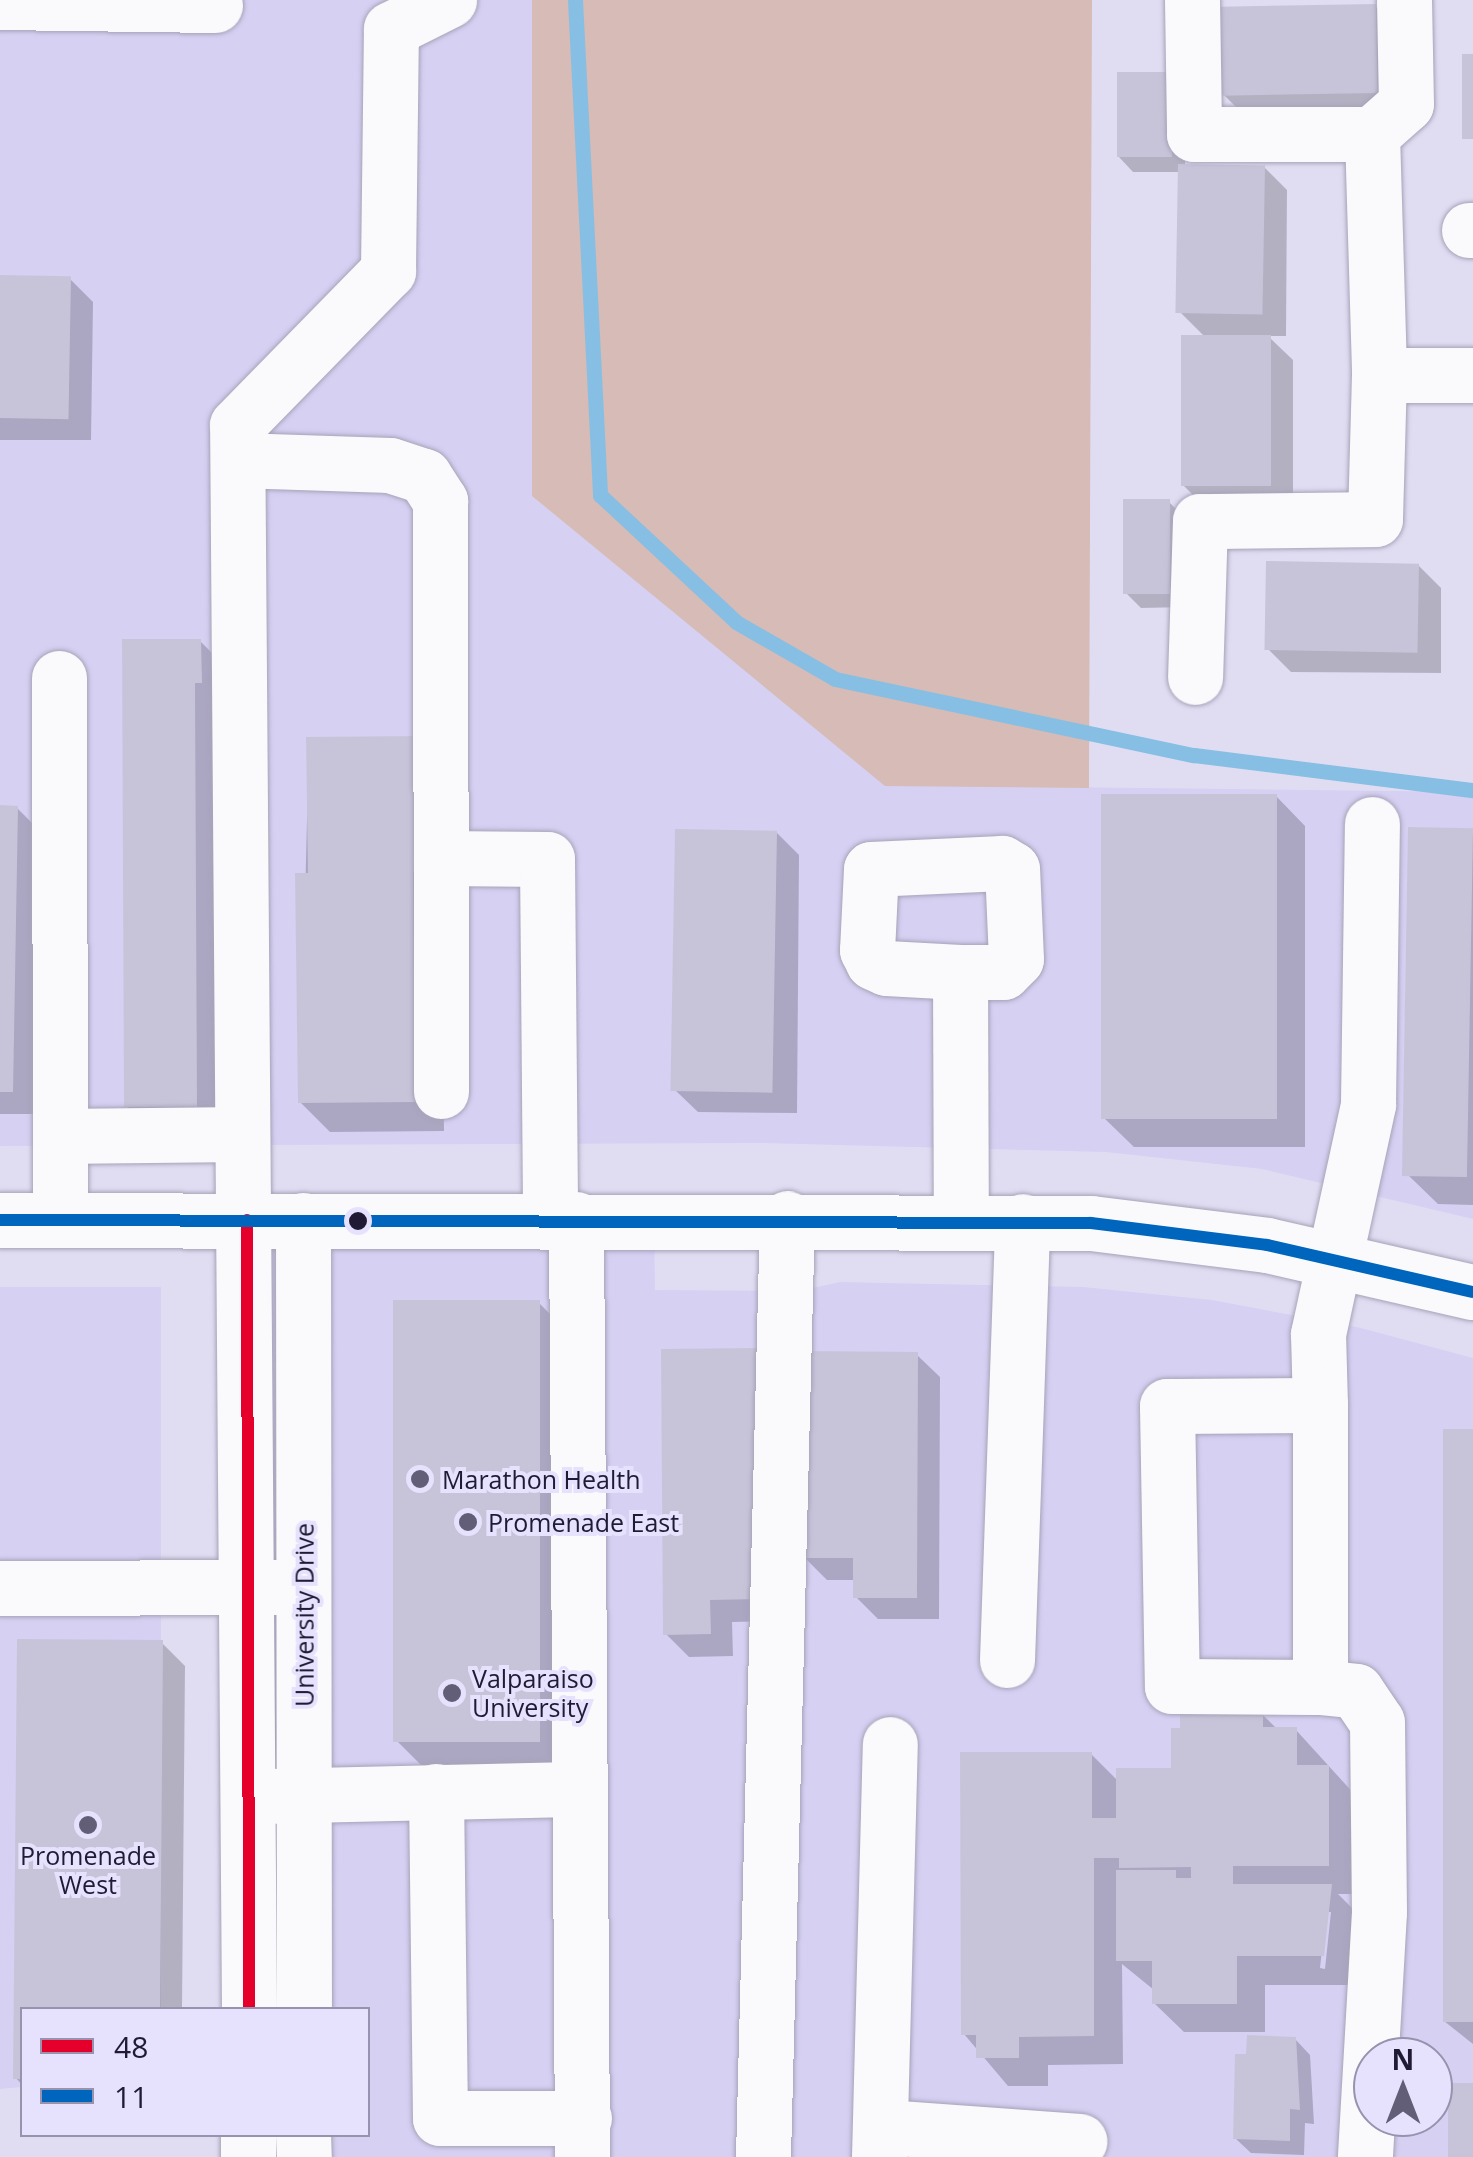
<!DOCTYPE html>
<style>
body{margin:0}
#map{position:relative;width:1473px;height:2157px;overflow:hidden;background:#e0ddf3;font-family:"Open Sans",sans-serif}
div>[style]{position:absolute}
.built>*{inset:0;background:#d6d0f3}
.green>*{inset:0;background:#d6bbb6}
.shadow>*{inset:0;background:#0003}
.stream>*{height:15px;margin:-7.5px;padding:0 7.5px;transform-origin:7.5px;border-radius:7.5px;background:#86bfe3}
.building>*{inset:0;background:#c7c4da;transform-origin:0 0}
.roads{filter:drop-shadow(0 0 2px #a6a3b8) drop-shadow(0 0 2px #a6a3b8)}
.minor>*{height:55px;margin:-27.5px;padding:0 27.5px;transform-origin:27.5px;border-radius:27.5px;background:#fafafd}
.major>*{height:55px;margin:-27.5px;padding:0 27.5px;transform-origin:27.5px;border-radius:27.5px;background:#fafafd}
.bus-1>*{height:12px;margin:-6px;padding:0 6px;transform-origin:6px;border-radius:6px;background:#e4002b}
.bus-2>*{height:12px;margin:-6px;padding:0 6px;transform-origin:6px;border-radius:6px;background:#0065bd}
.dots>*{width:28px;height:28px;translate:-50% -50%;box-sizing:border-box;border:5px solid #e6e2fe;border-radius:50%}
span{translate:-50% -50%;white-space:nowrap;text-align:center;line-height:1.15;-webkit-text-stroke:8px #e6e2fe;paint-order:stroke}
.poi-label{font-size:25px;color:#201a34}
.left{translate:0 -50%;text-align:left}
.street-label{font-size:25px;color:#201a34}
.legend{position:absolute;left:20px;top:2007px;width:350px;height:130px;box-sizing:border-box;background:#e6e2fe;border:2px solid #9792ad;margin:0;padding:12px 18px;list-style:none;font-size:30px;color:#201a34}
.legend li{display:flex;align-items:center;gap:20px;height:50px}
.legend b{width:50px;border:2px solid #9792ad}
.north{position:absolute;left:1353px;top:2037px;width:100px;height:100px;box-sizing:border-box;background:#e6e2fe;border:2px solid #9792ad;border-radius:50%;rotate:0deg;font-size:28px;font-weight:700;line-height:40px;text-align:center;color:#201a34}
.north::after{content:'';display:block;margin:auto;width:35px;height:45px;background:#635e77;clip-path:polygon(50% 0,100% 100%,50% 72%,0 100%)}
</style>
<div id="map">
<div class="built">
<div style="clip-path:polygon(0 0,532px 0,532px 496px,885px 785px,1473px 792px,1473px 1219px,1262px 1169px,1106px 1152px,762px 1143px,0 1146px)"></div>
<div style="clip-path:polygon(evenodd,654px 1219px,655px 1290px,799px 1291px,840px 1282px,1083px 1287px,1212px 1300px,1361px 1328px,1473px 1358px,1473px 2157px,248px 2157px,248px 2135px,368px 2134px,368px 2010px,249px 2009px,247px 1220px,654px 1219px,1373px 2057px,1433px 2057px,1433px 2117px,1373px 2117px,1373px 2057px)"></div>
<div style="clip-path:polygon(0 1287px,161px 1287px,161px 2009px,22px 2010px,22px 2087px,0 2089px)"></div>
</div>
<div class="green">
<div style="clip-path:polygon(532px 0,1092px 0,1089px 788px,885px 786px,532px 496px)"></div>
</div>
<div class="shadow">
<div style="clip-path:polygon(1375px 6px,1398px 29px,1399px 115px,1246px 117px,1223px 94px)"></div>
<div style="clip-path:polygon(1186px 90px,1185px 166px,1264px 167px,1287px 190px,1286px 336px,1268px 336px,1293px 360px,1293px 508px,1207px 509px,1184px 486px,1206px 338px,1180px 312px,1181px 172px,1133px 172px,1118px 156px)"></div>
<div style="clip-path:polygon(0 278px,70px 279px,93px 302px,91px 440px,0 440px)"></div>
<div style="clip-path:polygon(1169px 502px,1184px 517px,1186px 607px,1141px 608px,1126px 593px)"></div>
<div style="clip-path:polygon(1418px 565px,1441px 588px,1441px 673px,1291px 672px,1268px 649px)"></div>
<div style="clip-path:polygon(200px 641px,230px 671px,225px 1136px,156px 1136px,126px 1106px)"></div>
<div style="clip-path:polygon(309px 739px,441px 900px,444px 1131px,330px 1132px,300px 1102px)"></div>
<div style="clip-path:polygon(1276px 796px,1305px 826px,1305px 1147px,1134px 1147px,1104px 1118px)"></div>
<div style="clip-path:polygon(0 808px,17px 808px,40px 831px,35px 1114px,0 1114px)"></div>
<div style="clip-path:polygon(1473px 831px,1473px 1205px,1438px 1204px,1408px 1175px)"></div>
<div style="clip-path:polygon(776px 832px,799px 855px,797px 1113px,698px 1112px,675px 1090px)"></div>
<div style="clip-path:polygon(539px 1303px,562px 1326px,565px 1764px,421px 1765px,398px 1742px)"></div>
<div style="clip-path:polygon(917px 1355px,940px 1377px,939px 1619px,878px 1619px,855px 1596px,855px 1580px,827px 1580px,804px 1557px)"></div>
<div style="clip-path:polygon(779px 1373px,781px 1621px,732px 1622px,733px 1656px,689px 1657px,666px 1634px)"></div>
<div style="clip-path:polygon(1473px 1432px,1473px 2044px,1444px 2021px)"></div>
<div style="clip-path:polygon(19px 1642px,162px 1643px,185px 1666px,182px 2010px,22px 2010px,22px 2085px,16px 2078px)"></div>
<div style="clip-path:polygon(evenodd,1262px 1714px,1278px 1730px,1296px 1730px,1357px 1797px,1357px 1894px,1338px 1894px,1360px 1916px,1352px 1985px,1265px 1985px,1265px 2032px,1184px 2032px,1154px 2003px,1154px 1990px,1122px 1964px,1123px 2064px,1048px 2065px,1048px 2086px,1008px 2086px,964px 2034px,1091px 1754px,1119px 1782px,1174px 1770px,1262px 1714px,1326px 1912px,1331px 1912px,1325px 1969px,1320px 1968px,1326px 1912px)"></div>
<div style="clip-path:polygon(1295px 2039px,1310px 2055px,1314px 2124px,1305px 2123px,1304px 2155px,1251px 2153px,1235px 2138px)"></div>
</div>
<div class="stream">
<div style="left:575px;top:0;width:496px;rotate:87.1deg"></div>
<div style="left:600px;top:495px;width:186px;rotate:43deg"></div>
<div style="left:736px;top:622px;width:114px;rotate:29.9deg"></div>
<div style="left:835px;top:679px;width:367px;rotate:12deg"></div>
<div style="left:1194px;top:755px;width:281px;rotate:7.2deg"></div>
</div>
<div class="building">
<div style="left:1376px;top:4px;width:89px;height:156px;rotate:89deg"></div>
<div style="left:1462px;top:54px;width:11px;height:85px"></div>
<div style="left:1117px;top:72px;width:55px;height:85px"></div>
<div style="left:1178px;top:164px;width:87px;height:149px;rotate:1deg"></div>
<div style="left:0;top:275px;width:71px;height:143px;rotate:1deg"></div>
<div style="left:1271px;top:335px;width:151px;height:90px;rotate:90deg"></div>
<div style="left:1123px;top:499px;width:47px;height:95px"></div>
<div style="left:1266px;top:561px;width:153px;height:89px;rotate:1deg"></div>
<div style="clip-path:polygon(122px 639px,201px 639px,202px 683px,195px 683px,197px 1107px,124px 1107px)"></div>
<div style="clip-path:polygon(424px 736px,425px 872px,413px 872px,415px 1102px,298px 1103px,295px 873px,308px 873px,306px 737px)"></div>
<div style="left:1101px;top:794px;width:176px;height:325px"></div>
<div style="clip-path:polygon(0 805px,18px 806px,13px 1092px,0 1092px)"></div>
<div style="left:1408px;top:827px;width:65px;height:349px;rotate:1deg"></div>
<div style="left:675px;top:829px;width:102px;height:262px;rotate:1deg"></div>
<div style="left:540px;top:1300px;width:442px;height:147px;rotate:90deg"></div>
<div style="clip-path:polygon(757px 1348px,759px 1599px,710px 1600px,711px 1634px,663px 1635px,661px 1349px)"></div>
<div style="clip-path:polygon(802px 1351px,918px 1352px,917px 1598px,853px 1598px,853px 1558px,802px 1558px)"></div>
<div style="left:1443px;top:1429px;width:30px;height:593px"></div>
<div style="clip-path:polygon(17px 1639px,163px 1640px,160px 2010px,22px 2010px,22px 2079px,13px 2079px)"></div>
<div style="clip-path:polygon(1180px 1711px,1263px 1711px,1263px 1727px,1297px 1727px,1297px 1765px,1329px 1765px,1329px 1866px,1233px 1866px,1233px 1884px,1332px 1884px,1324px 1956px,1237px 1956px,1237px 2004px,1152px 2004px,1152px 1961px,1116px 1961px,1116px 1870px,1176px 1870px,1176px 1878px,1191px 1878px,1191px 1867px,1119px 1868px,1119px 1858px,1094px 1858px,1094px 2036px,1019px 2037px,1019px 2058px,976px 2058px,976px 2035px,961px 2035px,960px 1752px,1092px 1752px,1092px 1818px,1116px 1818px,1116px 1768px,1171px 1768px,1171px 1728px,1180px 1728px)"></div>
<div style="clip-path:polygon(1247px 2035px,1296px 2037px,1300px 2110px,1290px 2109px,1290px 2141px,1233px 2139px,1235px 2054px,1246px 2054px)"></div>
<div style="left:1448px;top:2083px;width:25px;height:74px"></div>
</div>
<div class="roads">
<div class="minor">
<div style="left:1192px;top:0;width:134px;rotate:89.1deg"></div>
<div style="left:1194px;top:134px;width:178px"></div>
<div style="left:1372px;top:134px;width:241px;rotate:88.3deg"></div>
<div style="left:1379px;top:375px;width:144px;rotate:91.6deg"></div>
<div style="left:1375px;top:519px;width:175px;rotate:179.3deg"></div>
<div style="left:1200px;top:521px;width:156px;rotate:91.8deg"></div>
<div style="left:0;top:2px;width:215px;rotate:0.8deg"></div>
<div style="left:1372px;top:134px;width:45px;rotate:-41.4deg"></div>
<div style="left:1406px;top:104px;width:104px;rotate:-91.1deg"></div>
<div style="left:1469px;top:230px;width:4px"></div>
<div style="left:1379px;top:375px;width:94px"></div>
<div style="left:238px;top:460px;width:152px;rotate:1.9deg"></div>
<div style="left:390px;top:465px;width:36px;rotate:18deg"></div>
<div style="left:424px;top:476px;width:30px;rotate:57deg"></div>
<div style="left:440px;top:501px;width:590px;rotate:89.9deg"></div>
<div style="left:59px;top:678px;width:542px;rotate:89.89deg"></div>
<div style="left:441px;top:858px;width:106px;rotate:0.5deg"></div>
<div style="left:547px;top:859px;width:360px;rotate:89.5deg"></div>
<div style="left:960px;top:972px;width:43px"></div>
<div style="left:1003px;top:972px;width:18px;rotate:-45deg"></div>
<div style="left:1016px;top:959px;width:90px;rotate:-92.5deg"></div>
<div style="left:1012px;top:869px;width:12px;rotate:-149deg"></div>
<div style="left:1002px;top:863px;width:131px;rotate:177.4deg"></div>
<div style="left:871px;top:869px;width:81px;rotate:92.8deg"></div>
<div style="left:867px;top:950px;width:13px;rotate:63deg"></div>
<div style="left:873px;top:962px;width:14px;rotate:25deg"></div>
<div style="left:886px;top:968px;width:74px;rotate:3.1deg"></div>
<div style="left:960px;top:972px;width:246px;rotate:89.8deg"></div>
<div style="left:61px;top:1136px;width:179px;rotate:-0.6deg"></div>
<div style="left:576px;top:1219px;width:938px;rotate:89.63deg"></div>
<div style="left:303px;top:1220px;width:790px;rotate:89.93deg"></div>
<div style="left:1320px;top:1405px;width:153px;rotate:179.6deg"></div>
<div style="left:1167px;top:1406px;width:280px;rotate:89deg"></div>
<div style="left:1172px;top:1686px;width:148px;rotate:0.4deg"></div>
<div style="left:1320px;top:1687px;width:282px;rotate:-90deg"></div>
<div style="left:1320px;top:1405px;width:71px;rotate:-91.6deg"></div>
<div style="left:1318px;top:1334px;width:235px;rotate:-77.7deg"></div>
<div style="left:1368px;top:1104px;width:280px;rotate:-89.2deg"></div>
<div style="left:0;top:1588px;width:286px;rotate:-0.2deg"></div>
<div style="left:1007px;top:1660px;width:439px;rotate:-88deg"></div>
<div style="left:1320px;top:1687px;width:36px;rotate:6deg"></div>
<div style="left:1356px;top:1691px;width:37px;rotate:56deg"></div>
<div style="left:1377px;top:1722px;width:190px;rotate:89.4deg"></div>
<div style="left:1379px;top:1912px;width:245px;rotate:93.3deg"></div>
<div style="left:436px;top:1791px;width:327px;rotate:89.3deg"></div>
<div style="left:440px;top:2118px;width:144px"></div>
<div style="left:266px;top:1796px;width:312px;rotate:-1.3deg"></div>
<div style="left:249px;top:2010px;width:1585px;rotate:-90.43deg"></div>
<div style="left:237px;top:425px;width:216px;rotate:-45.6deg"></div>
<div style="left:388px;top:271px;width:242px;rotate:-89.3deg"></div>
<div style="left:391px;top:29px;width:65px;rotate:-26.6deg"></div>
<div style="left:884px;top:2127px;width:196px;rotate:4.1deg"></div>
<div style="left:303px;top:2134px;width:23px;rotate:88deg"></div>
<div style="left:248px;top:2157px;width:23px;rotate:-90deg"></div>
<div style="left:763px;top:2157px;width:939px;rotate:-88.54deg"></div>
<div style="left:879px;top:2157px;width:413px;rotate:-88.5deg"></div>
</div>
<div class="major">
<div style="left:0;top:1220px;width:1091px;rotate:0.16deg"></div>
<div style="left:1091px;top:1223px;width:177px;rotate:7.1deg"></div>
<div style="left:1267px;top:1245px;width:211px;rotate:12.9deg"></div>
</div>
</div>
<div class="bus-1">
<div style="left:247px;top:1220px;width:790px;rotate:89.85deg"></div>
</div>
<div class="bus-2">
<div style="left:0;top:1220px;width:1091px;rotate:0.16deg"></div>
<div style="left:1091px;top:1223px;width:177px;rotate:7.1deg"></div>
<div style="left:1267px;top:1245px;width:211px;rotate:12.9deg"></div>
</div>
<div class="dots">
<div style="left:358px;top:1221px;background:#201a34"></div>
<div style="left:420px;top:1479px;background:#635e77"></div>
<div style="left:468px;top:1522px;background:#635e77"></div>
<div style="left:452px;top:1693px;background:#635e77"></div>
<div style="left:88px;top:1825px;background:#635e77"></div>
</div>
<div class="poi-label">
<span class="left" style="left:442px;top:1479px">Marathon Health</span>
<span class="left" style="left:488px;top:1522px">Promenade East</span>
<span class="left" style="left:472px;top:1693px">Valparaiso<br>University</span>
<span style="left:88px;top:1870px">Promenade<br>West</span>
</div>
<div class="street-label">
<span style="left:304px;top:1615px;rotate:-90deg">University Drive</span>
</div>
<ul class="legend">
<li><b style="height:12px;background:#e4002b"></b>48</li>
<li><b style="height:12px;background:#0065bd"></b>11</li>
</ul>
<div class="north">N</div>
</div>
